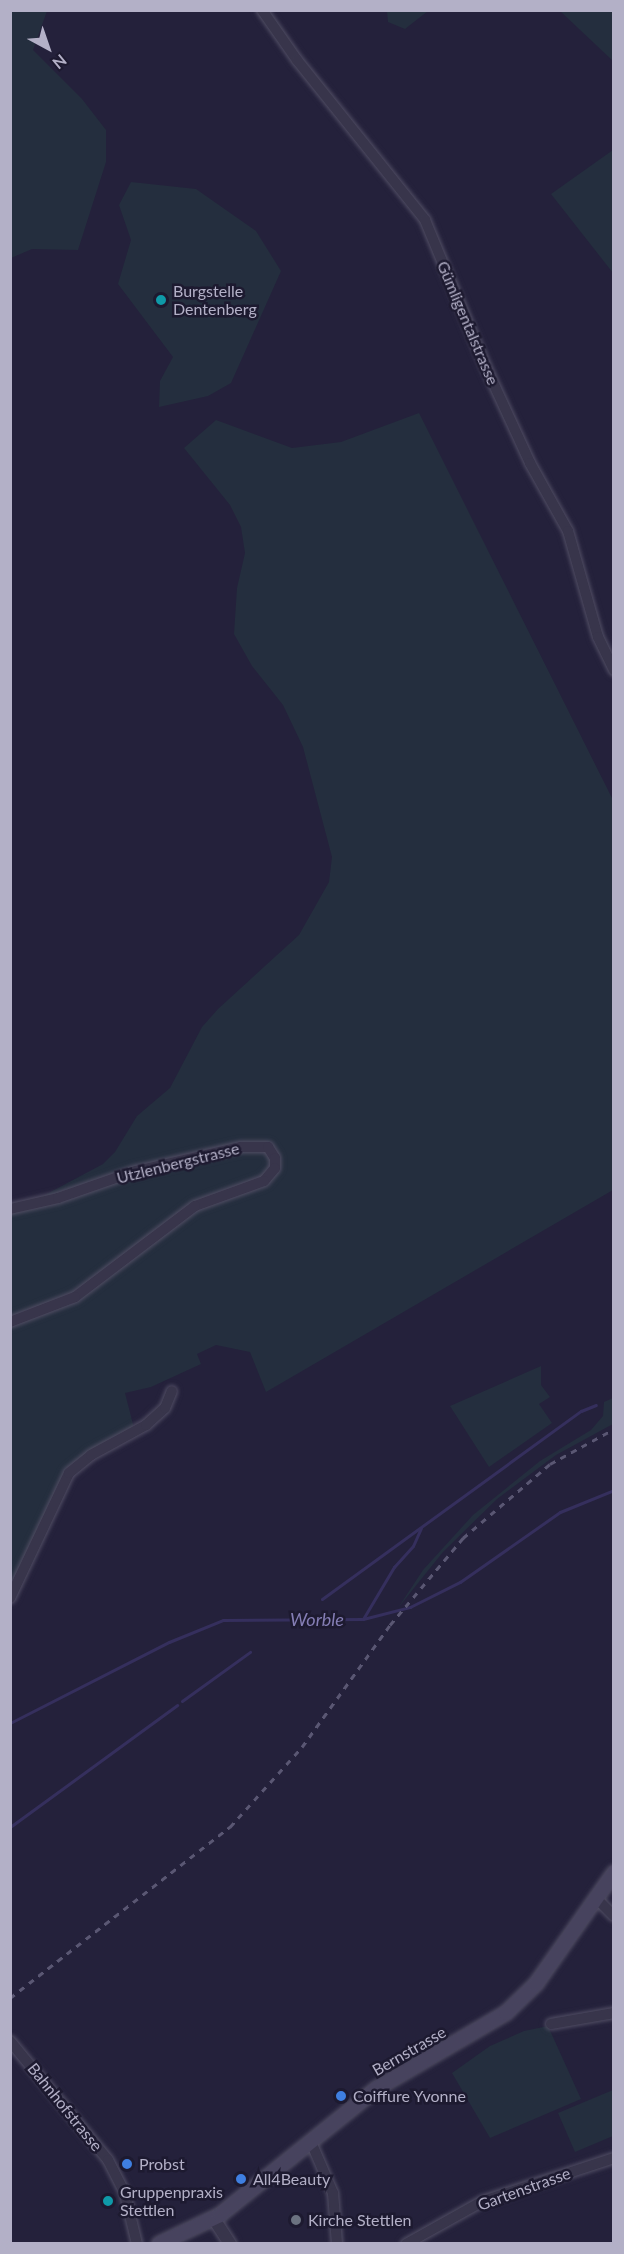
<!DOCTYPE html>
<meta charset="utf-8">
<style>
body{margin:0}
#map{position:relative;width:624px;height:2254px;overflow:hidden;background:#24213b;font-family:Lato,sans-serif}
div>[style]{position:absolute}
.green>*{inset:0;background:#242e3e}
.stream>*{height:3px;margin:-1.5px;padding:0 1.5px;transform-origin:1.5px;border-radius:1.5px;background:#352f5d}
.roads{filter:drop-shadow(0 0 2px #504d63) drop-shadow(0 0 2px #504d63)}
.minor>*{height:10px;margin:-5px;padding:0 5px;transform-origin:5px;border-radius:5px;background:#38354b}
.tertiary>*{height:12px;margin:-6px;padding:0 6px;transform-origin:6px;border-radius:6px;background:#38354b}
.secondary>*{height:14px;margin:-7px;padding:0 7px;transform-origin:7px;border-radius:7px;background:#47435e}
.rail>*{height:3px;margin-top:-1.5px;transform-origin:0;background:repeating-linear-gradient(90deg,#5a5773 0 6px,transparent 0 12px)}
.dots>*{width:16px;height:16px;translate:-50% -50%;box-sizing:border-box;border:3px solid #1d1a30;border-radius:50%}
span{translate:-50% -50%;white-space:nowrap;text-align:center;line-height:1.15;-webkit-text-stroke:5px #1d1a30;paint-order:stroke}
.poi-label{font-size:16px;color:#b3b0c7}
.left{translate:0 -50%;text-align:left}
.street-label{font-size:16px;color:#b3b0c7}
.water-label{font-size:18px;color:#857eb5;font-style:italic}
.frame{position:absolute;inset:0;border:12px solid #b3b0c7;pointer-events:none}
.north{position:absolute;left:18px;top:18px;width:60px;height:60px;-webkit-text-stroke:4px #1d1a30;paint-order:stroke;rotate:140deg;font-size:16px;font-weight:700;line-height:24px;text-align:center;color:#b3b0c7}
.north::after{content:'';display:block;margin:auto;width:21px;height:27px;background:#b3b0c7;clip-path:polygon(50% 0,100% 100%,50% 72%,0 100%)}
</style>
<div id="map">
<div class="green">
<div style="clip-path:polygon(11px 10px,47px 11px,33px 50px,82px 99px,106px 130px,106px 162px,78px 250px,32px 249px,11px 258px)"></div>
<div style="clip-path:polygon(387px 11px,387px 10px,428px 11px,405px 29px,388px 22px)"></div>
<div style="clip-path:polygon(560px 11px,613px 11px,613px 61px)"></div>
<div style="clip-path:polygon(613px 150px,613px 273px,551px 194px)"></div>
<div style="clip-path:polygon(131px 182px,196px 189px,256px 231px,281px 271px,231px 383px,208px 396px,159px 407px,160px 381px,173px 357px,118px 284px,131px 240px,119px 205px)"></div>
<div style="clip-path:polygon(419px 413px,613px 800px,613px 1190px,266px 1392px,250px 1352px,216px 1345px,197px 1354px,201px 1364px,151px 1387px,125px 1393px,135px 1432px,75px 1467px,11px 1598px,11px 1213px,103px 1164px,115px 1152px,137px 1116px,170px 1088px,202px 1027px,218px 1009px,299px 935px,329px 882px,332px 857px,303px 747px,283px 705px,252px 666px,234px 634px,237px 588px,245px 553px,241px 527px,230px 505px,184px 448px,216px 420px,292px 448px,341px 442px)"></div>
<div style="clip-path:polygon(541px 1366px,541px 1385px,550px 1397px,539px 1404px,552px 1423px,489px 1467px,450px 1406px)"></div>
<div style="clip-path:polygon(613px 1398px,613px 1424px,556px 1455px,497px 1499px,443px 1552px,398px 1608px,423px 1570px,473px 1515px,540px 1461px,591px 1430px,603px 1416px,604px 1402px)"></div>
<div style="clip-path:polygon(548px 2026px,581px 2099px,490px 2138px,452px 2073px,490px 2046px,524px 2031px)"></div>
<div style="clip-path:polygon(613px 2090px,613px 2136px,575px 2152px,558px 2113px)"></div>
</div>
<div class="stream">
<div style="left:322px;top:1599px;width:320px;rotate:-36deg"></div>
<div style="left:581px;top:1411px;width:16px;rotate:-22deg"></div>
<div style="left:363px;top:1619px;width:61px;rotate:-59.2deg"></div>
<div style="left:394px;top:1567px;width:28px;rotate:-48deg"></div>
<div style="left:413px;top:1546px;width:20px;rotate:-66deg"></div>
<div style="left:182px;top:1701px;width:84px;rotate:-35.8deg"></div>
<div style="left:10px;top:1723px;width:178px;rotate:-27deg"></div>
<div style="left:169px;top:1642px;width:58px;rotate:-22.2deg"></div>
<div style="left:223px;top:1620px;width:140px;rotate:-0.4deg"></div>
<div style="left:363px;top:1619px;width:49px;rotate:-14.3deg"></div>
<div style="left:410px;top:1607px;width:56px;rotate:-26.6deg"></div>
<div style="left:460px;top:1582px;width:122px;rotate:-35deg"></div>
<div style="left:560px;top:1512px;width:58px;rotate:-22.2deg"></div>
<div style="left:10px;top:1827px;width:207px;rotate:-36.1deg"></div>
</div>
<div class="roads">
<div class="minor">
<div style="left:262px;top:10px;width:61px;rotate:55deg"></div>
<div style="left:297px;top:60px;width:205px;rotate:51.3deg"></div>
<div style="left:425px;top:220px;width:157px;rotate:67.5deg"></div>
<div style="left:485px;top:365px;width:108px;rotate:65.3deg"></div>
<div style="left:530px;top:463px;width:78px;rotate:60.8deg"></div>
<div style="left:568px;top:531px;width:110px;rotate:74.2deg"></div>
<div style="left:598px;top:637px;width:37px;rotate:64deg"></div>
<div style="left:10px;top:1209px;width:49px;rotate:-12.9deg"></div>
<div style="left:58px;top:1198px;width:83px;rotate:-19.1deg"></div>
<div style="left:136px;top:1171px;width:108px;rotate:-12.9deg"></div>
<div style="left:241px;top:1147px;width:27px"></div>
<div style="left:268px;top:1147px;width:13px;rotate:58deg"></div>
<div style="left:275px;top:1158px;width:10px;rotate:90deg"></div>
<div style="left:275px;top:1168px;width:17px;rotate:130deg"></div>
<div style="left:264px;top:1181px;width:73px;rotate:160.1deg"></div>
<div style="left:195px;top:1206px;width:151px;rotate:142.8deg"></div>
<div style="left:75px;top:1297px;width:70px;rotate:159deg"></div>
<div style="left:10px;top:1598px;width:138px;rotate:-64.7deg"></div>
<div style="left:69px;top:1473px;width:28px;rotate:-39deg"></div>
<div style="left:91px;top:1455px;width:63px;rotate:-28.6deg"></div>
<div style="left:146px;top:1425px;width:25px;rotate:-42deg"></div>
<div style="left:165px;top:1408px;width:18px;rotate:-68deg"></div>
<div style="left:596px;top:1898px;width:25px;rotate:45deg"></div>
<div style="left:551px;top:2024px;width:64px;rotate:-9.9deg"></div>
<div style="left:10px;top:2041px;width:154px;rotate:50.5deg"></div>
<div style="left:108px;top:2160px;width:38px;rotate:63deg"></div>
<div style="left:125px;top:2194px;width:51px;rotate:76.5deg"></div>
<div style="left:311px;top:2142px;width:56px;rotate:66.7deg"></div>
<div style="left:333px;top:2193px;width:51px;rotate:85.5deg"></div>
<div style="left:406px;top:2244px;width:88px;rotate:-29.2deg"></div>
<div style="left:483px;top:2201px;width:138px;rotate:-18.2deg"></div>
</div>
<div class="tertiary">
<div style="left:214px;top:2219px;width:30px;rotate:57deg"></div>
</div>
<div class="secondary">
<div style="left:159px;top:2244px;width:68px;rotate:-25.4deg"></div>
<div style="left:220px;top:2215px;width:201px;rotate:-38.9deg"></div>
<div style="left:376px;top:2089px;width:151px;rotate:-30.3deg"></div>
<div style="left:506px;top:2013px;width:42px;rotate:-44deg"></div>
<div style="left:536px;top:1984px;width:136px;rotate:-54.9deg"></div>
</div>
</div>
<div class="rail">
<div style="left:10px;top:1998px;width:279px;rotate:-37.9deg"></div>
<div style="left:230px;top:1827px;width:108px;rotate:-48deg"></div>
<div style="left:302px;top:1747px;width:150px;rotate:-54.2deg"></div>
<div style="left:390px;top:1625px;width:114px;rotate:-50deg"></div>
<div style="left:463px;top:1538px;width:114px;rotate:-40.4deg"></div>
<div style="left:550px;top:1464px;width:73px;rotate:-28.7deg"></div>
</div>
<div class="dots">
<div style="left:161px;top:300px;background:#0f9aa8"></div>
<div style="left:341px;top:2096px;background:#3f7fe0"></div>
<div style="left:127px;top:2164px;background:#3f7fe0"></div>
<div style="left:241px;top:2179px;background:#3f7fe0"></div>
<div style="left:108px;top:2201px;background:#0f9aa8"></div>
<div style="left:296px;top:2220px;background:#6b7280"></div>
</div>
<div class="poi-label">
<span class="left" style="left:173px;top:300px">Burgstelle<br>Dentenberg</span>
<span class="left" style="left:353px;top:2096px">Coiffure Yvonne</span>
<span class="left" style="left:139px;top:2164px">Probst</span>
<span class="left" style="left:253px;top:2179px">All4Beauty</span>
<span class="left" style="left:120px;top:2201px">Gruppenpraxis<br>Stettlen</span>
<span class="left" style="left:308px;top:2220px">Kirche Stettlen</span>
</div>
<div class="street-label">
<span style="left:468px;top:323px;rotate:67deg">Gümligentalstrasse</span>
<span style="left:178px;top:1163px;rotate:-14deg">Utzlenbergstrasse</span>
<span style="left:409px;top:2051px;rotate:-30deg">Bernstrasse</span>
<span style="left:65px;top:2107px;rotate:51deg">Bahnhofstrasse</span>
<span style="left:524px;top:2189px;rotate:-20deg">Gartenstrasse</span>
</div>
<div class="water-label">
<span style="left:317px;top:1619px">Worble</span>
</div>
<div class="frame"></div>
<div class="north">N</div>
</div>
